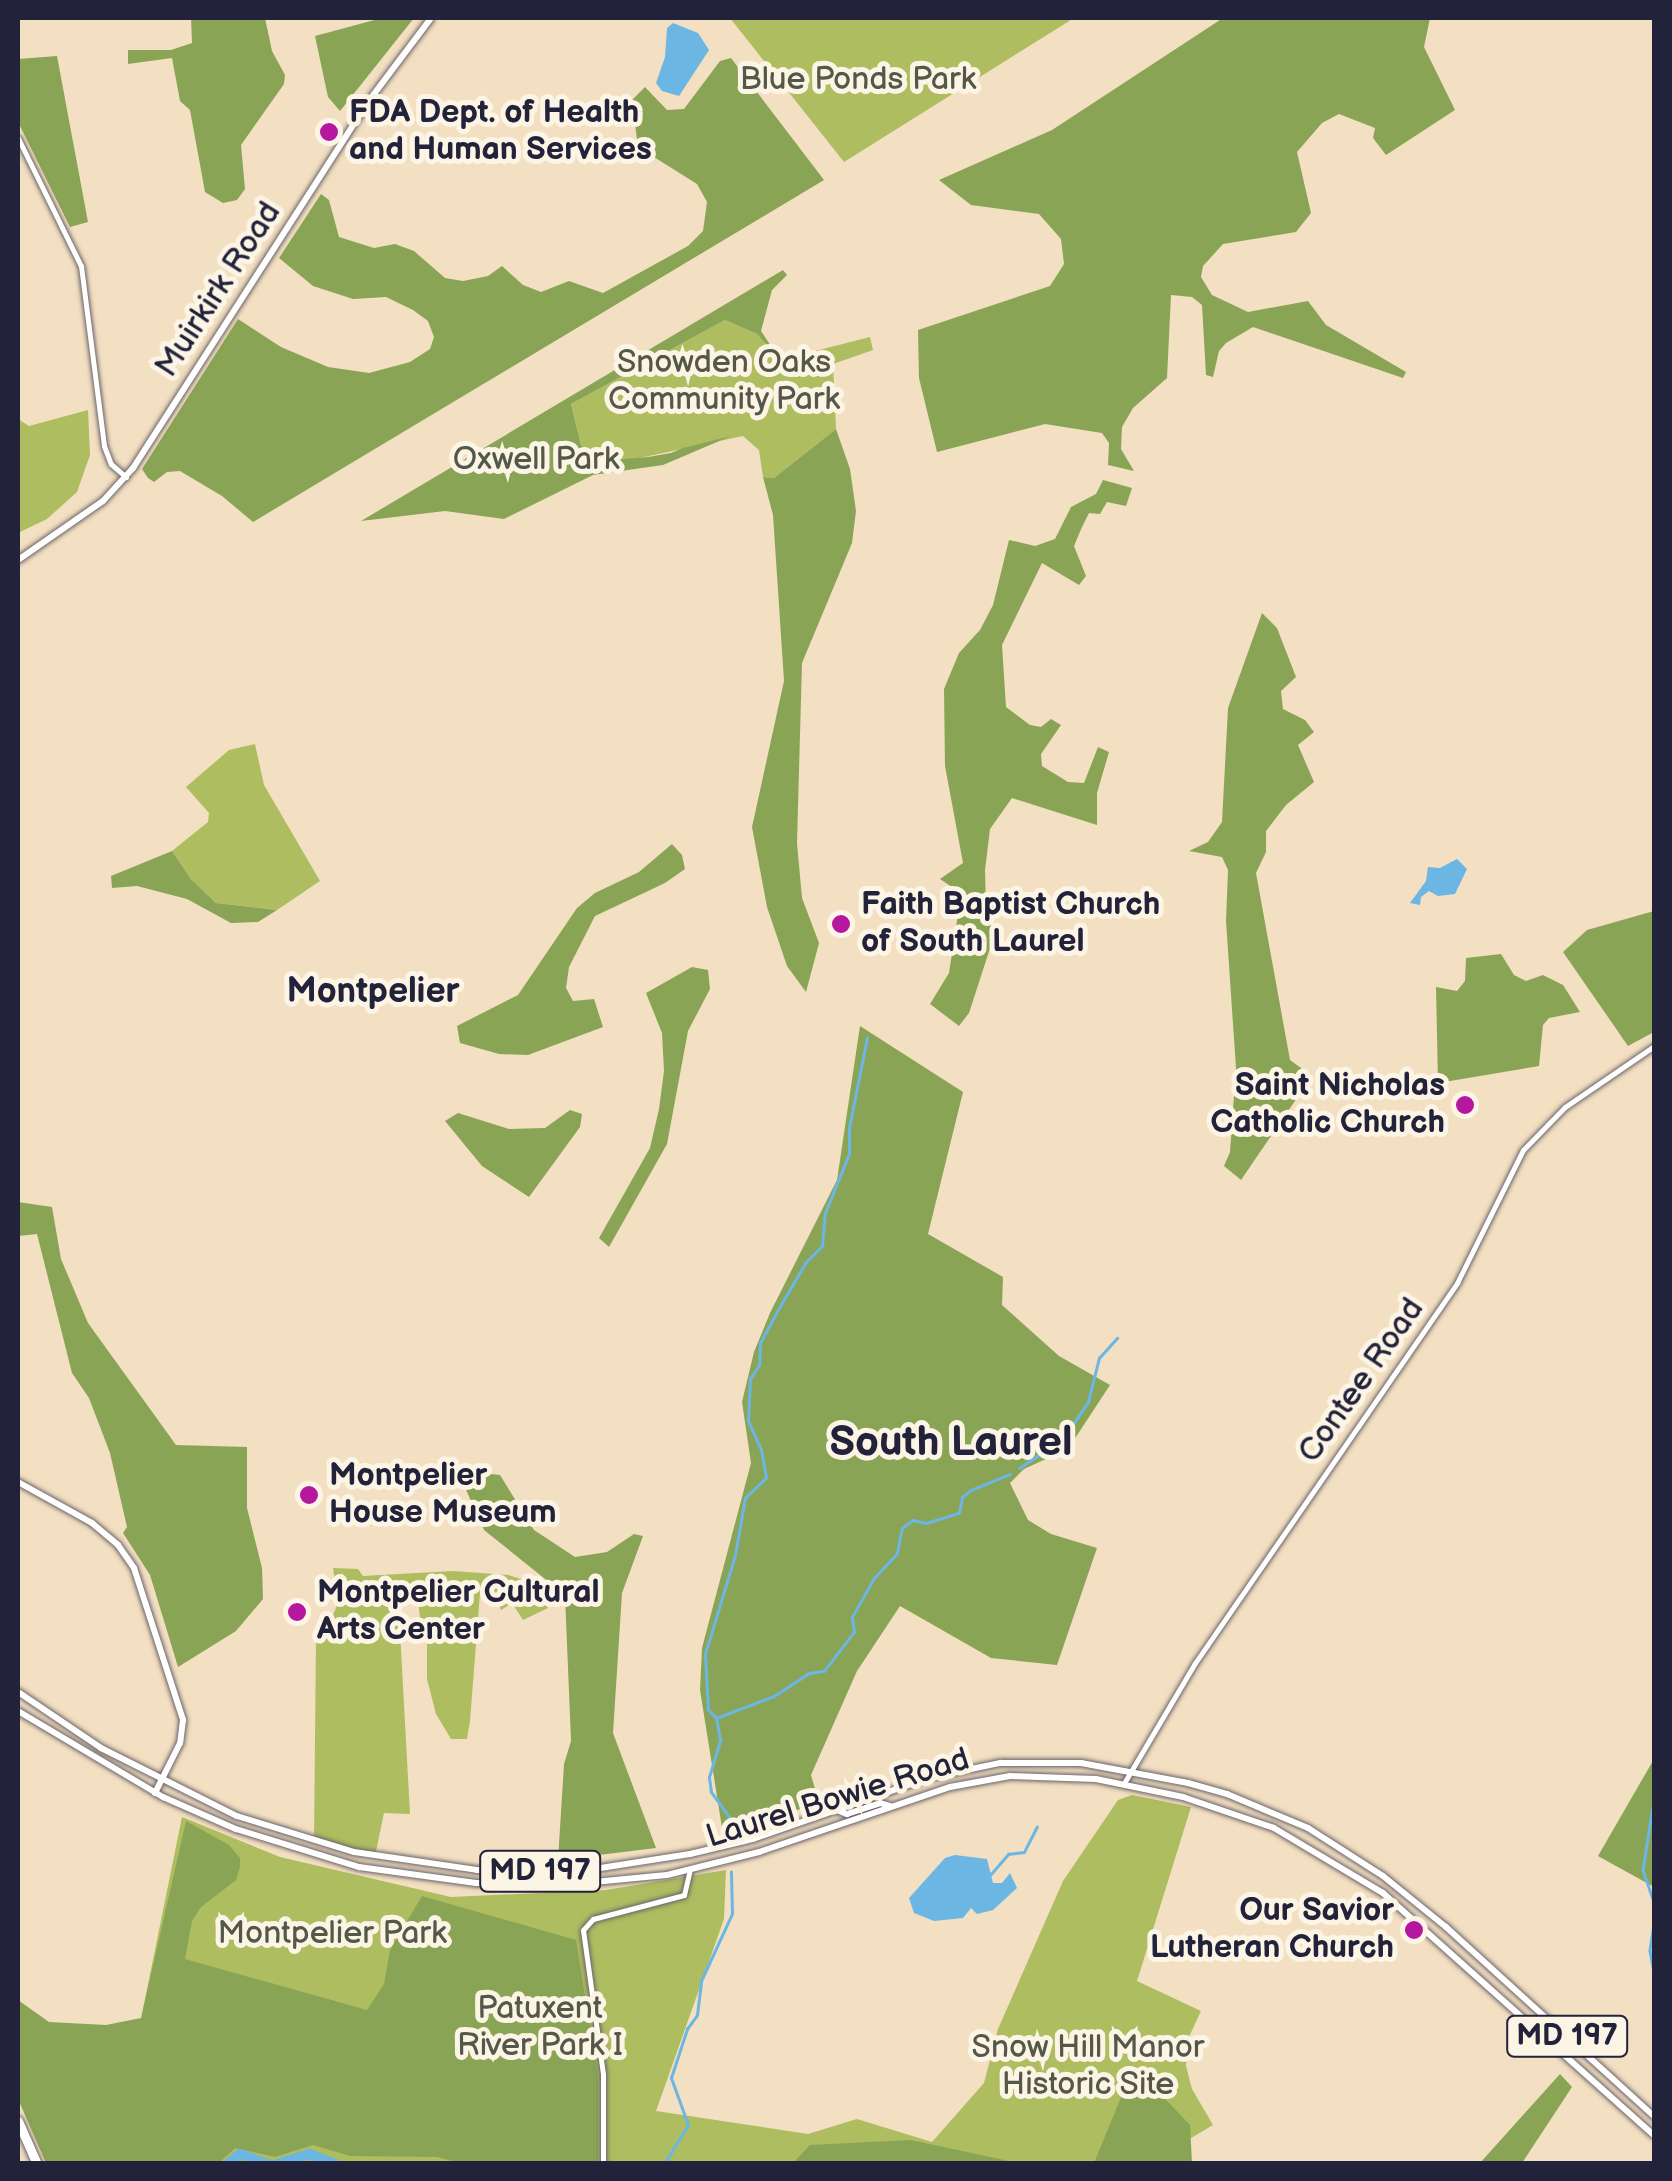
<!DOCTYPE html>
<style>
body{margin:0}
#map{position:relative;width:1672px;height:2181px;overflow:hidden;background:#f3dfc1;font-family:"Balsamiq Sans",sans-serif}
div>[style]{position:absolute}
.green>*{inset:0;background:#aebd60}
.forest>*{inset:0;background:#8aa456}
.water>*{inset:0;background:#6cb6e4}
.stream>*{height:2.5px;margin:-1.25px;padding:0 1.25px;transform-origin:1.25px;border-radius:1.25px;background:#6cb6e4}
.river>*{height:10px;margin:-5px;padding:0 5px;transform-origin:5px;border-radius:5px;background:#6cb6e4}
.roads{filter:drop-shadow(0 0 2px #6b646a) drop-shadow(0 0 2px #6b646a)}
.tertiary>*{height:5px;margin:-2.5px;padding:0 2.5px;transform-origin:2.5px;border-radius:2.5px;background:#fff}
.secondary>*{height:6px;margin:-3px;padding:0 3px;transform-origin:3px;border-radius:3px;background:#fff}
.primary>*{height:6px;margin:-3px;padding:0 3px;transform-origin:3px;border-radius:3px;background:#fff}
.motorway>*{height:9px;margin:-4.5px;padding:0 4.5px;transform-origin:4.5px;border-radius:4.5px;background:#fff}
.dots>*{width:28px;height:28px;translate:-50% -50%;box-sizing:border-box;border:5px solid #fcf5e5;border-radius:50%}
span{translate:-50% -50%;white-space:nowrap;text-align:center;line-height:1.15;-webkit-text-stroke:10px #fcf5e5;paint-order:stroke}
.shield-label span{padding:2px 8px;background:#fcf5e5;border:2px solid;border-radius:8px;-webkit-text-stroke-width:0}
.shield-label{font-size:30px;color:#22223b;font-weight:700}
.park-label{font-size:32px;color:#535848}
.poi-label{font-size:32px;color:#22223b;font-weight:700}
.left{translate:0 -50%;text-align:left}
.right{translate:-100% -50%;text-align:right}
.street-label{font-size:32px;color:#22223b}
.neighbourhood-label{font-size:35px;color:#22223b;font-weight:700}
.district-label{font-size:42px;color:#22223b;font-weight:700}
.frame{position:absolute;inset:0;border:20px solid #22223b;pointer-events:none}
</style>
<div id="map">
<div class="green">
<div style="clip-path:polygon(730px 18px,1074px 18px,844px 162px)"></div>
<div style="clip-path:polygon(725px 320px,757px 334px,780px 360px,870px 337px,873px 350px,833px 364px,836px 429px,774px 478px,763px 477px,759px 450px,743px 436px,621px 462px,603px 461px,581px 445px,571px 404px)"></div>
<div style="clip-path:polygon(88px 410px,90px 455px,77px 492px,47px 519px,18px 533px,18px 419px,29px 426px)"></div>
<div style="clip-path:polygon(255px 744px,264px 785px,320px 881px,277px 910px,216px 903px,191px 879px,172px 851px,208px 822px,209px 813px,186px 787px,229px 750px)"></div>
<div style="clip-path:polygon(333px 1568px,358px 1569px,363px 1576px,453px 1571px,508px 1575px,524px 1580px,548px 1608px,523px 1620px,512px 1603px,501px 1610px,493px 1592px,480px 1593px,470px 1721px,467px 1739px,451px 1739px,436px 1714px,427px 1679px,427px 1627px,420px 1618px,417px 1592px,398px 1595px,410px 1814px,384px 1813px,375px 1856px,314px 1842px,316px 1638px,326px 1632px,338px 1603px)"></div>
<div style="clip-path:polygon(1132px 1795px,1191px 1807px,1137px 1981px,1201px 2011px,1188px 2039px,1186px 2066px,1192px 2089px,1213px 2125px,1171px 2150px,1178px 2163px,88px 2164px,162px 2077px,143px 2009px,182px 1817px,280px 1857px,451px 1897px,606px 1890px,726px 1870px,724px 1919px,656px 2111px,808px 2134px,857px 2119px,932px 2142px,984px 2083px,998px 2029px,1063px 1881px,1118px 1800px)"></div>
</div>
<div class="forest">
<div style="clip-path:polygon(191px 18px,265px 18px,272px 51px,285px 75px,284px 84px,241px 145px,245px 189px,237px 200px,223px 203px,205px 192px,190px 110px,180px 101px,172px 58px,128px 64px,128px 50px,171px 50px,192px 43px)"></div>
<div style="clip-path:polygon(382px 18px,414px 18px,340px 111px,328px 97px,315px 36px)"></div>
<div style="clip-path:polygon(1223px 18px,1430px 18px,1424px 47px,1455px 110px,1386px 155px,1373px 138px,1375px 128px,1339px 114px,1322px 123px,1297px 152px,1311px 213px,1296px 232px,1223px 244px,1203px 266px,1201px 277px,1212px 295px,1248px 312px,1308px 301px,1326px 325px,1406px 372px,1403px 378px,1253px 327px,1226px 343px,1219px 351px,1213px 377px,1206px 375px,1202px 305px,1192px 297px,1171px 295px,1167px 378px,1133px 408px,1122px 427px,1121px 449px,1134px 471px,1108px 465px,1109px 443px,1102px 433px,1045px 424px,937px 452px,919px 378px,918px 330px,1050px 286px,1064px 264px,1061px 239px,1039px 214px,971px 205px,939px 180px,1052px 130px)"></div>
<div style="clip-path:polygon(57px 56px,88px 222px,70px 227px,18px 122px,18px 59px)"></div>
<div style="clip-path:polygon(731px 58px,824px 180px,253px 522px,222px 496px,180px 471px,167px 472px,154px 482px,148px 478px,142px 469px,238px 319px,281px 347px,328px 367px,369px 373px,410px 362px,430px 349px,434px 337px,428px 321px,413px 310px,386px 297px,353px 299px,313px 286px,279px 258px,321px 194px,329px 200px,339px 237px,374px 248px,395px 244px,414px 251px,445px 278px,463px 281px,488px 276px,502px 266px,523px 285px,541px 292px,569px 281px,603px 293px,688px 246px,703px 231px,707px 202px,697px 184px,638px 147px,632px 100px,645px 87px,667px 110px,684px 109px,720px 61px)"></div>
<div style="clip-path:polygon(783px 270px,787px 275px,772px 290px,761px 331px,780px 360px,757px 334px,725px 320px,571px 404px,581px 445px,603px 461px,648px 457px,671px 453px,683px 448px,731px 436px,663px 465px,593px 475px,504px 519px,445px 511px,361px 521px)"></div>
<div style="clip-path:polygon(836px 429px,850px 469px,856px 511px,852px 543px,802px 663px,797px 843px,802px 898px,819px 943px,806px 992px,787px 966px,767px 907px,752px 827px,784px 681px,773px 515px,763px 477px,774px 478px)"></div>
<div style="clip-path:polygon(1103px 480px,1132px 488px,1126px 506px,1107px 502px,1100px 514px,1089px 513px,1082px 527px,1074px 546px,1086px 576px,1079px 585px,1042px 563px,1002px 645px,1006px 707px,1030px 725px,1041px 727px,1051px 719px,1061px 725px,1041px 754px,1042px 766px,1068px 782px,1084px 783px,1098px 747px,1109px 752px,1097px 793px,1097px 825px,1012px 798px,990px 829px,985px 870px,986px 908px,994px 936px,969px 1013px,959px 1026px,930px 1004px,949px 973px,960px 901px,958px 891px,940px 879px,963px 863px,945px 766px,944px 689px,959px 653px,980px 630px,993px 605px,1009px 540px,1035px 546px,1055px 539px,1071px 507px,1096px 494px)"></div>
<div style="clip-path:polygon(1262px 613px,1277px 628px,1296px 677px,1281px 691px,1283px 709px,1305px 720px,1314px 732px,1298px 745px,1314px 782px,1286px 805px,1266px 831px,1266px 852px,1256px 873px,1290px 1060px,1312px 1076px,1241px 1180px,1224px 1166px,1230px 1152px,1236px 1068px,1226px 921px,1228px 870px,1222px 857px,1189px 851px,1208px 842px,1222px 822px,1228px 708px)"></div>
<div style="clip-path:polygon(672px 844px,682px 855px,685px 869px,665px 883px,595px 916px,569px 967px,566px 988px,573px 1001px,594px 999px,603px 1027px,528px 1055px,499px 1054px,460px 1043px,457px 1026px,518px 995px,577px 908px,595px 893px,639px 872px)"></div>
<div style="clip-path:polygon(172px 851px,191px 879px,216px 903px,277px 910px,258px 922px,231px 923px,187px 899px,137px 886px,112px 888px,111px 876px)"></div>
<div style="clip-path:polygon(1654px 911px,1654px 1032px,1628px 1046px,1563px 952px,1587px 930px)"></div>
<div style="clip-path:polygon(1501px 954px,1514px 975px,1526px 981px,1543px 975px,1563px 985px,1580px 1012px,1549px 1018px,1543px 1025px,1539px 1066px,1438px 1083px,1436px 987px,1457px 991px,1465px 981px,1466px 958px)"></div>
<div style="clip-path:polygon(692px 967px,708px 970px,710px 989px,688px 1031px,667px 1144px,609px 1247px,599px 1238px,650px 1148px,659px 1109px,664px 1071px,662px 1033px,646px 993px)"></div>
<div style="clip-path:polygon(860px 1026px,963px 1092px,928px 1234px,1003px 1277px,1002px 1305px,1059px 1356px,1110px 1385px,1068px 1449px,1024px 1469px,1010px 1483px,1028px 1520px,1051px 1534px,1097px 1548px,1057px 1665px,991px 1658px,900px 1606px,857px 1671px,811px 1775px,819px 1803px,723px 1834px,700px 1690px,702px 1648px,751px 1463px,742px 1402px,754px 1352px,770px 1313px,837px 1180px)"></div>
<div style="clip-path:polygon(570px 1110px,582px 1114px,580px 1127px,529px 1197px,482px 1166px,445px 1121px,458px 1113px,509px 1129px,545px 1128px)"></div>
<div style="clip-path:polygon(18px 1202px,52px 1207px,61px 1259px,88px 1323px,176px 1445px,247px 1447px,247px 1508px,262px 1568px,263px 1599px,236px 1631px,178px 1667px,150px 1575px,123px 1533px,127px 1527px,110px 1453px,89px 1398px,72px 1373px,37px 1234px,18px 1236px)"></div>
<div style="clip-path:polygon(482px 1473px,500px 1475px,534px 1530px,575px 1557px,607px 1552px,634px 1534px,643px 1536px,622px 1593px,613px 1733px,656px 1848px,558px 1860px,564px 1764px,571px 1741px,565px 1595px,484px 1530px,459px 1474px)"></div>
<div style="clip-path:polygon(1654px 1759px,1654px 1887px,1598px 1856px)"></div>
<div style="clip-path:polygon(186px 1821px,229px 1845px,240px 1858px,240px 1867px,236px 1880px,201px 1907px,192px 1921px,185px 1959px,367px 2010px,384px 1984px,390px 1950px,422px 1896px,576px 1940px,598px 2076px,598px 2163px,460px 2163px,437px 2157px,350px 2156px,313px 2145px,275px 2157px,235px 2148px,219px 2163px,46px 2163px,18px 2099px,18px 2000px,49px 2022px,106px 2025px,141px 2018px)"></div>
<div style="clip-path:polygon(1134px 2066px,1190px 2125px,1192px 2163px,1094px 2163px)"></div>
<div style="clip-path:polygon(1560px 2074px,1572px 2087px,1522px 2163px,1480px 2163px)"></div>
<div style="clip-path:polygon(911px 2140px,1018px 2163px,793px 2163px,810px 2145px)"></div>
</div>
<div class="water">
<div style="clip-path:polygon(673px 23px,698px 33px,709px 50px,679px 96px,662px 91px,656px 83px,665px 57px,667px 28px)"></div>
<div style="clip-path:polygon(1457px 859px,1467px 869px,1455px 894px,1438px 896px,1429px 891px,1421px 897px,1420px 905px,1410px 903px,1426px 881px,1428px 867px,1440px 868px)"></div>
<div style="clip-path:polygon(955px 1855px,987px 1859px,993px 1883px,1002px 1883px,1010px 1873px,1017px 1888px,993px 1910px,977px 1914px,971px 1908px,963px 1918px,934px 1921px,914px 1913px,909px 1898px,945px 1858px)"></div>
</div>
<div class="stream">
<div style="left:1019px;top:1468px;width:53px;rotate:-33.4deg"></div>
<div style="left:1063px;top:1439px;width:45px;rotate:-56deg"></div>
<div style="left:1088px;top:1402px;width:45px;rotate:-76deg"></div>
<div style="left:1099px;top:1358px;width:27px;rotate:-48deg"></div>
<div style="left:716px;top:1718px;width:11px;rotate:-135deg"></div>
<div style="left:708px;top:1710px;width:56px;rotate:-93.1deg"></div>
<div style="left:705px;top:1654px;width:103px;rotate:-73.1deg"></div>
<div style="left:735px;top:1555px;width:58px;rotate:-80deg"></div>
<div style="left:745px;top:1498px;width:29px;rotate:-44deg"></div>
<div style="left:766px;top:1478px;width:28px;rotate:-100deg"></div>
<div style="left:761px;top:1450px;width:32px;rotate:-114deg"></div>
<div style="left:748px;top:1421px;width:42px;rotate:-87.3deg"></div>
<div style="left:750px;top:1379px;width:17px;rotate:-57deg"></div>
<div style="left:759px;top:1365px;width:22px;rotate:-87deg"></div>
<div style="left:760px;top:1343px;width:48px;rotate:-61.3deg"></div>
<div style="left:783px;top:1301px;width:45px;rotate:-59.5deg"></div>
<div style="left:806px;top:1262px;width:23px;rotate:-45deg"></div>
<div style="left:822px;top:1246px;width:33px;rotate:-85deg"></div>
<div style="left:825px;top:1213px;width:64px;rotate:-67.9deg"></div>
<div style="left:849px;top:1154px;width:26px;rotate:-90deg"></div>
<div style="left:849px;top:1128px;width:92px;rotate:-78.7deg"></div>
<div style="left:1654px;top:1800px;width:71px;rotate:98.9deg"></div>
<div style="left:1643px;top:1870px;width:34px;rotate:71deg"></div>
<div style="left:726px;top:1831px;width:14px;rotate:-78deg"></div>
<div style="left:729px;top:1817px;width:31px;rotate:-126deg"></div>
<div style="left:711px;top:1792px;width:15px;rotate:-98deg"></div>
<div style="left:709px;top:1777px;width:39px;rotate:-73deg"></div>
<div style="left:720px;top:1740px;width:22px;rotate:-100deg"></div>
<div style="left:716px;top:1718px;width:62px;rotate:-20.8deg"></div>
<div style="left:774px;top:1696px;width:42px;rotate:-33.3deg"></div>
<div style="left:809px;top:1673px;width:15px;rotate:-8deg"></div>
<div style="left:824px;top:1671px;width:49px;rotate:-52.4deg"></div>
<div style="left:854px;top:1632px;width:15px;rotate:-98deg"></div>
<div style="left:852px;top:1617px;width:45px;rotate:-60.6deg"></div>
<div style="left:874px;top:1578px;width:34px;rotate:-47deg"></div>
<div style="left:897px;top:1553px;width:25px;rotate:-79deg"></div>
<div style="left:902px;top:1528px;width:14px;rotate:-36deg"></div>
<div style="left:913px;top:1520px;width:13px;rotate:13deg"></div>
<div style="left:926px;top:1523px;width:34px;rotate:-17deg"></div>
<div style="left:959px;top:1513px;width:16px;rotate:-79deg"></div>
<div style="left:962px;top:1497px;width:11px;rotate:-38deg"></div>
<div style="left:971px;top:1490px;width:42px;rotate:-22.3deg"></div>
<div style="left:990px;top:1875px;width:28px;rotate:-49deg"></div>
<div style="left:1008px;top:1854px;width:16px;rotate:-7deg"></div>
<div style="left:1024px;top:1852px;width:28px;rotate:-63deg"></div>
<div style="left:1654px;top:1925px;width:26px;rotate:99deg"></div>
<div style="left:1650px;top:1951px;width:21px;rotate:79deg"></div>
<div style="left:664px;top:2164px;width:46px;rotate:-58.4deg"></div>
<div style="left:688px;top:2125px;width:50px;rotate:-109.9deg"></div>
<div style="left:671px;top:2078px;width:52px;rotate:-71.9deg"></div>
<div style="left:687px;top:2029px;width:17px;rotate:-54deg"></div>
<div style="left:697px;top:2015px;width:34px;rotate:-83deg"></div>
<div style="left:701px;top:1981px;width:74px;rotate:-65.2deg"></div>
<div style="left:732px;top:1914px;width:42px;rotate:-91.4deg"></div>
</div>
<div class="river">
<div style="left:228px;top:2164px;width:16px;rotate:-40deg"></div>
<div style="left:240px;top:2154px;width:29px;rotate:20deg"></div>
<div style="left:277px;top:2164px;width:34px;rotate:-17deg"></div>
<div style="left:309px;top:2154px;width:28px;rotate:21deg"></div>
</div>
<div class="roads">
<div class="tertiary">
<div style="left:18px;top:138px;width:143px;rotate:63.8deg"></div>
<div style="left:81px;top:266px;width:181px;rotate:82.7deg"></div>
<div style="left:104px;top:446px;width:19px;rotate:69deg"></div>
<div style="left:111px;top:464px;width:20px;rotate:41deg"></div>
<div style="left:1124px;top:1783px;width:139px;rotate:-59.4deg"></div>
<div style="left:1195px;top:1663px;width:462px;rotate:-55.4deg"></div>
<div style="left:1457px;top:1283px;width:148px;rotate:-63.6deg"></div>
<div style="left:1523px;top:1150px;width:60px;rotate:-45.7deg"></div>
<div style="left:1565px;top:1107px;width:108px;rotate:-34.4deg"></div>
<div style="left:603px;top:2164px;width:90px;rotate:-90deg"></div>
<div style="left:603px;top:2074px;width:145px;rotate:-97.9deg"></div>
<div style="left:583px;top:1930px;width:15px;rotate:-48deg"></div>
<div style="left:593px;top:1919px;width:94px;rotate:-14.8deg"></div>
<div style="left:684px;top:1895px;width:27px;rotate:-77deg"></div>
</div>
<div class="secondary">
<div style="left:18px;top:560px;width:103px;rotate:-34.8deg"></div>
<div style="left:103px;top:501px;width:45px;rotate:-47.7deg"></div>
<div style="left:133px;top:468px;width:430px;rotate:-57.3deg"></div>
<div style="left:365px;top:106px;width:110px;rotate:-53.1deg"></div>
<div style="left:18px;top:1482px;width:85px;rotate:29deg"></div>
<div style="left:92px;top:1523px;width:34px;rotate:40deg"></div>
<div style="left:118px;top:1545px;width:28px;rotate:55deg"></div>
<div style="left:134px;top:1568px;width:160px;rotate:72.1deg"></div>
<div style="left:183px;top:1720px;width:23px;rotate:97deg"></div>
<div style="left:180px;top:1743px;width:56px;rotate:116.6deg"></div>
</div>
<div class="primary">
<div style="left:18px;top:1692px;width:100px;rotate:34deg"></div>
<div style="left:101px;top:1748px;width:152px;rotate:26.6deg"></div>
<div style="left:237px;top:1816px;width:122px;rotate:17.1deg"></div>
<div style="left:354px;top:1852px;width:124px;rotate:8.3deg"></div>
<div style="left:477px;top:1870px;width:117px;rotate:-0.5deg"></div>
<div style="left:594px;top:1869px;width:97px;rotate:-8.9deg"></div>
<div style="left:690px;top:1854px;width:65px;rotate:-13.4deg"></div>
<div style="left:753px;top:1839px;width:185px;rotate:-19.2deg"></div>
<div style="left:928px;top:1778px;width:74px;rotate:-11.8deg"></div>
<div style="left:1000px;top:1763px;width:81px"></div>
<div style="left:1081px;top:1763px;width:109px;rotate:10.6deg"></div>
<div style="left:1188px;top:1783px;width:41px;rotate:15.8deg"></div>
<div style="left:1227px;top:1794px;width:88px;rotate:22.8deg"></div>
<div style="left:1308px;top:1828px;width:89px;rotate:32.6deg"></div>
<div style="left:1383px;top:1876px;width:81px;rotate:39deg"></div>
<div style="left:1446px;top:1927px;width:281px;rotate:42.3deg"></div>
<div style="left:18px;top:1711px;width:169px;rotate:30.7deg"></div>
<div style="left:163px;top:1797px;width:80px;rotate:23.7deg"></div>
<div style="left:236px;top:1829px;width:129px;rotate:17.2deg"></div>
<div style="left:359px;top:1867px;width:118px;rotate:7.8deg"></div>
<div style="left:476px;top:1883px;width:87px;rotate:1.3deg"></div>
<div style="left:563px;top:1885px;width:104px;rotate:-5.5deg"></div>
<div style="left:667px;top:1875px;width:95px;rotate:-14deg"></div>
<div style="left:759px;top:1852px;width:202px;rotate:-18.8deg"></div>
<div style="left:950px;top:1787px;width:61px;rotate:-10.4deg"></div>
<div style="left:1010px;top:1776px;width:86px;rotate:2deg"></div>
<div style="left:1096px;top:1779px;width:89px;rotate:11.7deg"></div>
<div style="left:1183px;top:1797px;width:96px;rotate:18.8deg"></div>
<div style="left:1274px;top:1828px;width:127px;rotate:30.8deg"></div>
<div style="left:1383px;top:1893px;width:363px;rotate:41.8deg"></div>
<div style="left:837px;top:1810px;width:11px;rotate:22deg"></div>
<div style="left:847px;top:1814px;width:35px;rotate:-18deg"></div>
<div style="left:880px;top:1803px;width:10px;rotate:17deg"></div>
</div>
<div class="motorway">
<div style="left:18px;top:2121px;width:47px;rotate:66.2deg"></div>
</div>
</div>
<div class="dots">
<div style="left:329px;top:132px;background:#b5179e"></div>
<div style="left:841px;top:924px;background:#b5179e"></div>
<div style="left:1465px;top:1105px;background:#b5179e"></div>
<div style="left:309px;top:1495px;background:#b5179e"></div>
<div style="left:297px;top:1612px;background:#b5179e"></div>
<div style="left:1414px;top:1930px;background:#b5179e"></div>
</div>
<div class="shield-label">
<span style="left:540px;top:1871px">MD 197</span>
<span style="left:1567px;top:2036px">MD 197</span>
</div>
<div class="park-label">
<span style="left:858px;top:80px">Blue Ponds Park</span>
<span style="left:724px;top:382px">Snowden Oaks<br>Community Park</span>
<span style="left:536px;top:460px">Oxwell Park</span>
<span style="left:332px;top:1934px">Montpelier Park</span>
<span style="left:540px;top:2028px">Patuxent<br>River Park I</span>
<span style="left:1088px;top:2067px">Snow Hill Manor<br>Historic Site</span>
</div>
<div class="poi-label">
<span class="left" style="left:349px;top:132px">FDA Dept. of Health<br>and Human Services</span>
<span class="left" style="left:861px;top:924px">Faith Baptist Church<br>of South Laurel</span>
<span class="right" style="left:1445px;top:1105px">Saint Nicholas<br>Catholic Church</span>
<span class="left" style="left:329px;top:1495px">Montpelier<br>House Museum</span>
<span class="left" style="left:317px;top:1612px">Montpelier Cultural<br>Arts Center</span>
<span class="right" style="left:1394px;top:1930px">Our Savior<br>Lutheran Church</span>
</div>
<div class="street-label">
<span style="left:219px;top:290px;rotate:-57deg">Muirkirk Road</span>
<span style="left:1362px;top:1381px;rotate:-55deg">Contee Road</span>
<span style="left:838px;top:1799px;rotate:-17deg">Laurel Bowie Road</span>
</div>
<div class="neighbourhood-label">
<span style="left:373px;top:992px">Montpelier</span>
</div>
<div class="district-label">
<span style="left:951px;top:1443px">South Laurel</span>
</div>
<div class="frame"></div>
</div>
